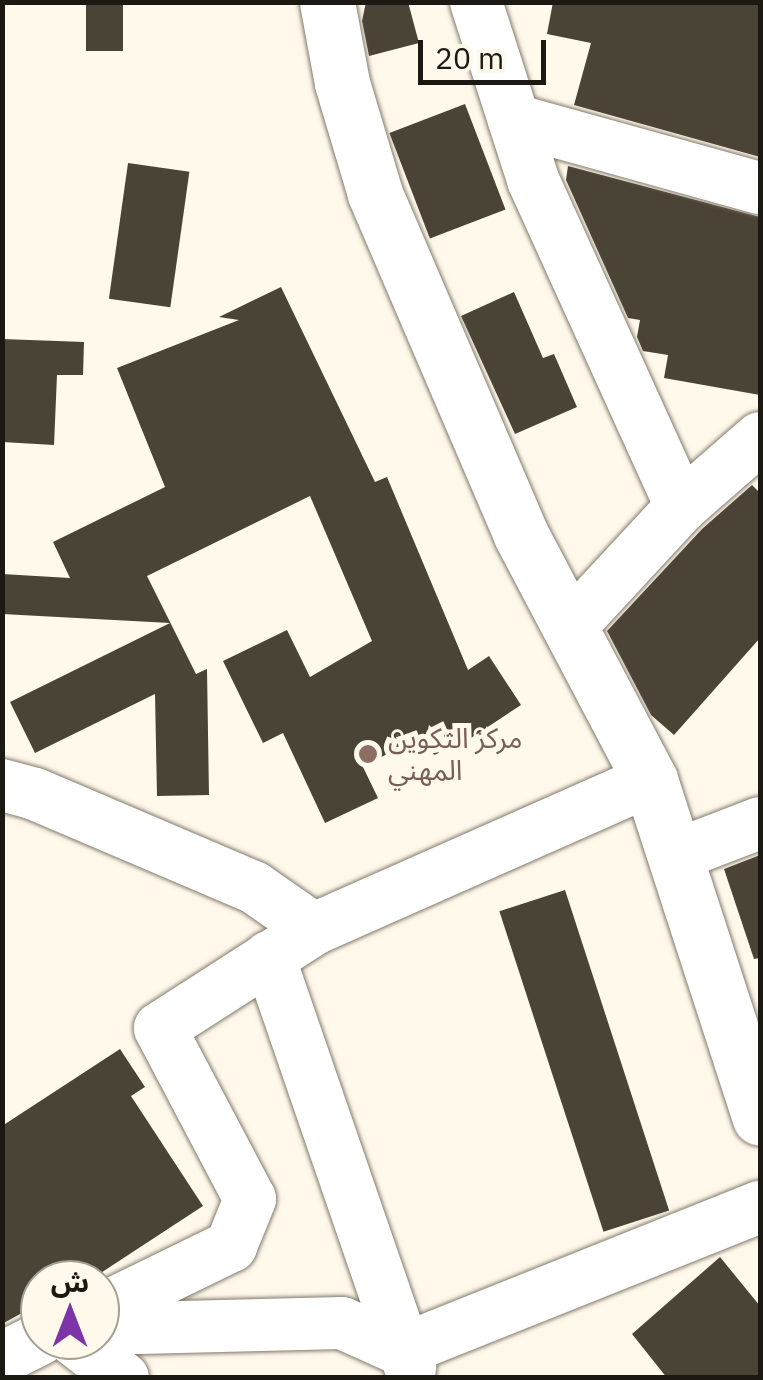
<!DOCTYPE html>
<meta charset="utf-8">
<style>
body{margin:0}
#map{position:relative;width:763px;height:1380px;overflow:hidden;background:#fff9eb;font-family:"IBM Plex Sans","Noto Sans Arabic",sans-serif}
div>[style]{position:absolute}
.building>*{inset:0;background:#4a4436;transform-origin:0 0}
.roads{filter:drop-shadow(0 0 2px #817a6c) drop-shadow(0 0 2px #817a6c)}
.street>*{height:52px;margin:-26px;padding:0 26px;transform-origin:26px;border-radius:26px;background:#fff}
.primary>*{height:55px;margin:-27.5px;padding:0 27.5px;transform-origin:27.5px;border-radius:27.5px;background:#fff}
.dots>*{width:28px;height:28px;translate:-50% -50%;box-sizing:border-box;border:5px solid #fff9eb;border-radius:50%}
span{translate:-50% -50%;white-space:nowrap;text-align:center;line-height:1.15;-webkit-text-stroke:10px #fff9eb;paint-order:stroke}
.education-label{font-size:28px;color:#785e54}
.left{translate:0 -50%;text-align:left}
.frame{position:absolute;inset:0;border:5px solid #1c1913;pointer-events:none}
.north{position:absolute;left:20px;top:1260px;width:100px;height:100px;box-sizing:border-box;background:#fff9eb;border:2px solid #a49f95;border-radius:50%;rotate:0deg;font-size:28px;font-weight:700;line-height:40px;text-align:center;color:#1c1913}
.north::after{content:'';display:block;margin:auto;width:35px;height:45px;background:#7d34a6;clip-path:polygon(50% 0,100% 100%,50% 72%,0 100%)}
.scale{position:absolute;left:418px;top:40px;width:128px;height:45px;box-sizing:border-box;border:5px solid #1c1913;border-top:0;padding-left:12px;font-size:30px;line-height:35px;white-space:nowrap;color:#1c1913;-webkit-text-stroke:8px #fff9eb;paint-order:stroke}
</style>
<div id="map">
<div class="building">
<div style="left:86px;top:2px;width:37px;height:49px"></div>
<div style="clip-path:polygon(366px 2px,408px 2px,419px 43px,369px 56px,362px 21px)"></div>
<div style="clip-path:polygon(553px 2px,760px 2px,760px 157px,574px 105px,591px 43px,547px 34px)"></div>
<div style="left:465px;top:104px;width:113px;height:81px;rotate:69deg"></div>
<div style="left:128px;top:163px;width:62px;height:137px;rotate:8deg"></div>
<div style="clip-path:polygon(568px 166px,760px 217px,760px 395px,664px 378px,668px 355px,643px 351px,637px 337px,640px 320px,628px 318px,566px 180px)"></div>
<div style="clip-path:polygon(281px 287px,375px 482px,387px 477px,468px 670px,489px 656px,521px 705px,468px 740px,434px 755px,424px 734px,363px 767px,378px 798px,325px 823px,283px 733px,263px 743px,223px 661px,287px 630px,310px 677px,372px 641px,310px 496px,147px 576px,196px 674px,207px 669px,209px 795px,157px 796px,155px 694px,35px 753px,10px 702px,170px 623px,2px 614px,2px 574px,70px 578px,53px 542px,165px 487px,117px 368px,239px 320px,219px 317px)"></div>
<div style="clip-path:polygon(514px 292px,543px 358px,554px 354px,577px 407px,515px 434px,461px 316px)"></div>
<div style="clip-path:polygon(2px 339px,84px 342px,83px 375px,57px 375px,54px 445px,2px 442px)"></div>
<div style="clip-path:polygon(752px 485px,760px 493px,760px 638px,674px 735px,651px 715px,607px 631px,702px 529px)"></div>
<div style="clip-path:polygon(760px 855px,760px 958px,754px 959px,724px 869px)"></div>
<div style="left:565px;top:890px;width:337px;height:69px;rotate:72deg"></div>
<div style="clip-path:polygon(120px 1049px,145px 1087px,131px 1096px,203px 1206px,90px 1280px,40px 1280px,40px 1303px,2px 1324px,2px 1126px)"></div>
<div style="clip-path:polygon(720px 1257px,760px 1306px,760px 1378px,667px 1378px,632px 1334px)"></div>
</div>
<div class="roads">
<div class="street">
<div style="left:476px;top:2px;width:187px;rotate:72.2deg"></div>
<div style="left:533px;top:180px;width:359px;rotate:65.6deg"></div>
<div style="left:514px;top:120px;width:255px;rotate:15.5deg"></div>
<div style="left:570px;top:627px;width:163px;rotate:-47.2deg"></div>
<div style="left:681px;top:507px;width:105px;rotate:-41.1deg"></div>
<div style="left:2px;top:785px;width:34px;rotate:15deg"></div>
<div style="left:35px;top:794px;width:239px;rotate:23.1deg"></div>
<div style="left:255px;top:888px;width:72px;rotate:34.8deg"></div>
<div style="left:314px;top:929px;width:368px;rotate:-23.9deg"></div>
<div style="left:674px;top:856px;width:92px;rotate:-21deg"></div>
<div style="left:269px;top:957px;width:434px;rotate:71deg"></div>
<div style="left:100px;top:1310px;width:146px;rotate:-26deg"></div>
<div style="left:231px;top:1246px;width:51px;rotate:-68deg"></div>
<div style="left:250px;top:1199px;width:193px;rotate:-117.8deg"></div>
<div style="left:160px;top:1028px;width:183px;rotate:-32.7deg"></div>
<div style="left:100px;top:1329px;width:242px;rotate:-1.4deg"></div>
<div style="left:342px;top:1323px;width:66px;rotate:24.2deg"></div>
<div style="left:402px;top:1350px;width:386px;rotate:-21.8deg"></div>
<div style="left:74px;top:1340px;width:62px;rotate:37.8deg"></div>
<div style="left:2px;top:1358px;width:42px;rotate:-26.6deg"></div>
</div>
<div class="primary">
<div style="left:327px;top:2px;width:82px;rotate:79.5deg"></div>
<div style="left:342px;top:83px;width:116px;rotate:73.4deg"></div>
<div style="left:375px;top:194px;width:371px;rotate:66.8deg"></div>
<div style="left:521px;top:535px;width:277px;rotate:62.2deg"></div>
<div style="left:650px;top:780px;width:355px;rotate:72deg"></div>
</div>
</div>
<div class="dots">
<div style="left:368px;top:754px;background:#8d6e63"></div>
</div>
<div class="education-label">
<span class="left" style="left:388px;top:754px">مركز التكوين<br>المهني</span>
</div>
<div class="frame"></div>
<div class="north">ش</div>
<div class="scale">20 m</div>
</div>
